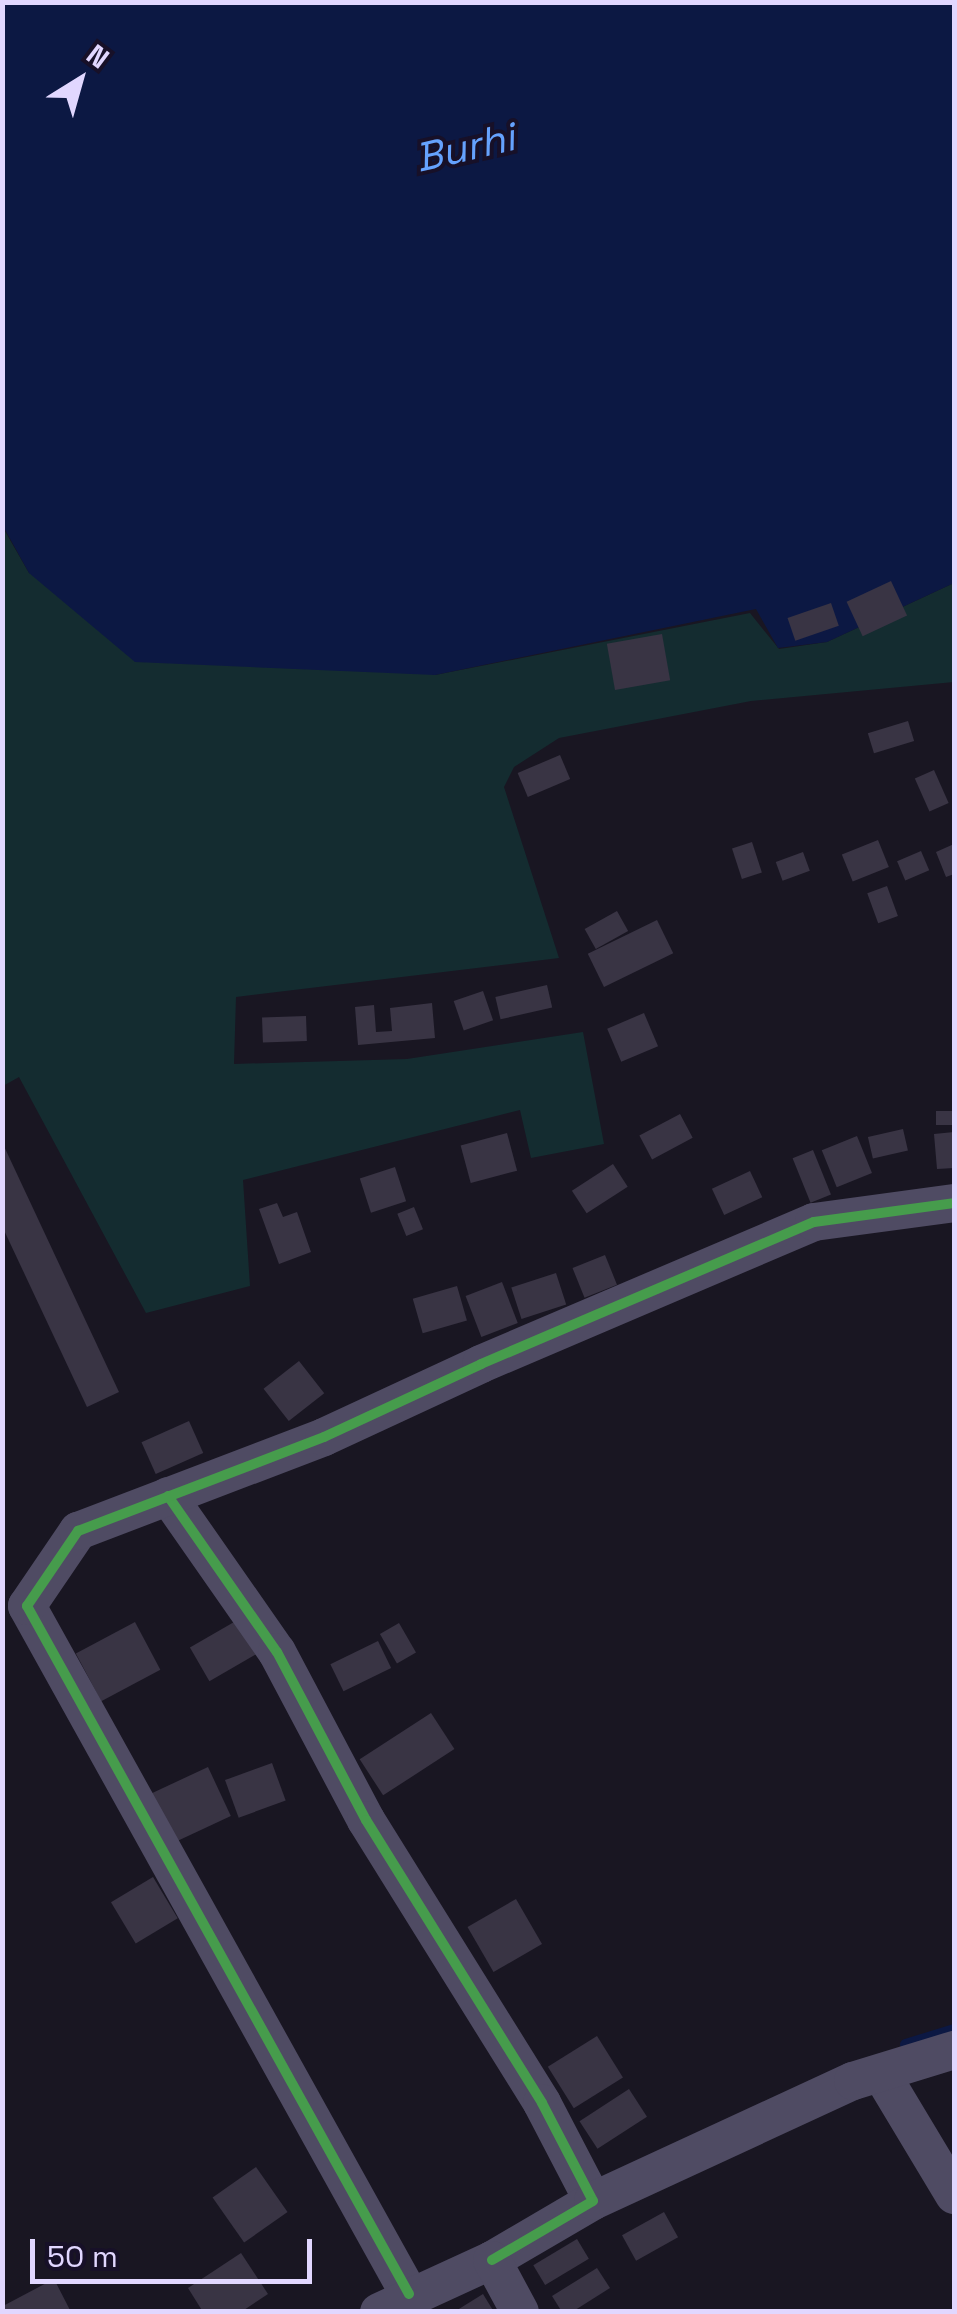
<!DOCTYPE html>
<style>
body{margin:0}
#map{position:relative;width:957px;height:2314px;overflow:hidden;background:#191622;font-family:"Space Grotesk",sans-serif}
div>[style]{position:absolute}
.green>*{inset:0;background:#142c30}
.water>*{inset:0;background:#0c1843}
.stream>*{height:11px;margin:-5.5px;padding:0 5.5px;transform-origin:5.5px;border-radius:5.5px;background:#0c1843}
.building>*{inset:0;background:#393444;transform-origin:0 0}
.street>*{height:38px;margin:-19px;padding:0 19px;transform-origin:19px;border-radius:19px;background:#4f4b63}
.cycleway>*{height:10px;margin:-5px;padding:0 5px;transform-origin:5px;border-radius:5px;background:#469c4c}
span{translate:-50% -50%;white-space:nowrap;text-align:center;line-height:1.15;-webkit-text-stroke:8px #171028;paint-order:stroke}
.water-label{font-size:40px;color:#65a2fe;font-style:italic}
.frame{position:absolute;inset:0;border:5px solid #e1d7ff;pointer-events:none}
.north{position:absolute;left:30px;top:30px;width:100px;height:100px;-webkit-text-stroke:8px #171028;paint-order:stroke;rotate:37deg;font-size:28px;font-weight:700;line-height:40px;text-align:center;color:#e1d7ff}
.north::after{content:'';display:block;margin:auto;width:35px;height:45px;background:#e1d7ff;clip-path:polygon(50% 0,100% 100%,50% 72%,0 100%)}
.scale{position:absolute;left:30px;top:2239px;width:282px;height:45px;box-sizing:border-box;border:5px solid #e1d7ff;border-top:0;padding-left:12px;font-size:30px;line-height:35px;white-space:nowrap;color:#e1d7ff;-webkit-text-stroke:8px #171028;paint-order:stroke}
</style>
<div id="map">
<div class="green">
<div style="clip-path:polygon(2px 526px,29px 573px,435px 675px,750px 613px,779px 649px,827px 642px,954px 583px,954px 682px,751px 701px,559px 738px,514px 767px,504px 787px,559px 958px,236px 997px,234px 1064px,407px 1059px,583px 1032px,604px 1144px,531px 1158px,520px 1110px,243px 1180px,250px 1286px,146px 1313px,19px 1077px,3px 1086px)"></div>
</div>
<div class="water">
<div style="clip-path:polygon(2px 3px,954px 3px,954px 583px,827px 642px,778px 648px,756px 609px,435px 675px,135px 662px,29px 573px,3px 526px)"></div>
</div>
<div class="stream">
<div style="left:905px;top:2044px;width:51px;rotate:-17deg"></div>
</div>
<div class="building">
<div style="left:891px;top:581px;width:38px;height:49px;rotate:65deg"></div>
<div style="left:831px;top:603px;width:24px;height:46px;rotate:71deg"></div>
<div style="left:662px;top:634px;width:47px;height:56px;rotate:80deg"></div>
<div style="left:908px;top:721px;width:21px;height:42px;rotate:73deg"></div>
<div style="left:560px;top:755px;width:26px;height:46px;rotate:67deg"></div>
<div style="left:934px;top:770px;width:36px;height:21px;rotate:66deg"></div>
<div style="left:878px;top:840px;width:29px;height:39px;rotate:68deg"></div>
<div style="left:752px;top:842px;width:32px;height:21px;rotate:72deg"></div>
<div style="clip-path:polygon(954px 844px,954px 874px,946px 877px,936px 852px)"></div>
<div style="left:921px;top:851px;width:21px;height:26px;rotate:67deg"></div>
<div style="left:803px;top:852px;width:20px;height:29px;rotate:70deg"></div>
<div style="left:887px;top:886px;width:32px;height:21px;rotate:70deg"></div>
<div style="left:617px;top:911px;width:23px;height:37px;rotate:61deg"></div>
<div style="left:657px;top:920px;width:37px;height:77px;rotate:64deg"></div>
<div style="left:547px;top:985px;width:23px;height:53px;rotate:77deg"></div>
<div style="left:483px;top:991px;width:31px;height:31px;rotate:71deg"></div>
<div style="clip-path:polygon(432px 1003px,435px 1038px,358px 1045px,355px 1007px,374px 1005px,376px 1032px,392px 1031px,390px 1008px)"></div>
<div style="left:644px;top:1013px;width:36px;height:40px;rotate:67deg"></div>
<div style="left:306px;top:1016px;width:25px;height:44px;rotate:88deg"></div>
<div style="left:954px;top:1111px;width:14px;height:18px;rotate:90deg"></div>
<div style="left:680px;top:1114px;width:27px;height:46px;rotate:62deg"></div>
<div style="left:903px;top:1129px;width:22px;height:36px;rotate:77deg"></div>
<div style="clip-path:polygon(954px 1132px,954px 1168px,937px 1169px,934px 1134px)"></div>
<div style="left:507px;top:1133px;width:39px;height:48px;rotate:75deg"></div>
<div style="left:857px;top:1136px;width:40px;height:38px;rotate:68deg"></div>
<div style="clip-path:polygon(2px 1142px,119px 1392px,87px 1407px,2px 1226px)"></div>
<div style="left:813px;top:1150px;width:48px;height:22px;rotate:68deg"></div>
<div style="left:613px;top:1164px;width:27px;height:49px;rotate:57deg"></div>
<div style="left:395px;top:1167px;width:36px;height:37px;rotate:72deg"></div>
<div style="left:750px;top:1171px;width:29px;height:42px;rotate:65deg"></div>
<div style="clip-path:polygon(277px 1203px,283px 1217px,297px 1212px,311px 1252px,279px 1264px,259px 1209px)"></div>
<div style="left:414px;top:1207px;width:24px;height:18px;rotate:68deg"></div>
<div style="left:605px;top:1255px;width:32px;height:35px;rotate:68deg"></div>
<div style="left:556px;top:1273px;width:33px;height:47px;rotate:72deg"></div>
<div style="left:502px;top:1282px;width:44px;height:39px;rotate:69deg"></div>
<div style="left:457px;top:1286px;width:36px;height:46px;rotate:74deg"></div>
<div style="left:299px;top:1361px;width:41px;height:45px;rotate:52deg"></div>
<div style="left:189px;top:1421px;width:35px;height:52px;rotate:66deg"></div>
<div style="left:241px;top:1618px;width:39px;height:59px;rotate:60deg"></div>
<div style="left:135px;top:1622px;width:54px;height:67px;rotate:62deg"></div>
<div style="left:399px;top:1623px;width:34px;height:22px;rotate:60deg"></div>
<div style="left:378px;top:1641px;width:30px;height:53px;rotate:64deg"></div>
<div style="left:431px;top:1713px;width:43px;height:85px;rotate:57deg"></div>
<div style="left:272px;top:1763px;width:40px;height:50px;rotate:70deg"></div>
<div style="left:208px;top:1767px;width:54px;height:62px;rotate:65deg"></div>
<div style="left:153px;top:1877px;width:48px;height:49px;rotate:59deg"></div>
<div style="left:516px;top:1899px;width:52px;height:56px;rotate:60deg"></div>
<div style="left:597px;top:2036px;width:49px;height:58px;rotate:58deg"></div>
<div style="left:629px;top:2089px;width:33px;height:59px;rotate:57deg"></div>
<div style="left:256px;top:2167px;width:55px;height:53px;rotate:55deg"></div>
<div style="left:664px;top:2212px;width:29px;height:48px;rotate:61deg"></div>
<div style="left:577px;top:2239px;width:23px;height:51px;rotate:59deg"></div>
<div style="clip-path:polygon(241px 2253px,268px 2294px,241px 2312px,203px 2312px,188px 2288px)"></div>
<div style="clip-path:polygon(597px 2268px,610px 2288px,572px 2312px,562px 2312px,552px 2296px)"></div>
<div style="clip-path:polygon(54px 2279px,71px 2312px,6px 2312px,3px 2306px)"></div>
<div style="clip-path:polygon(483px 2294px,494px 2312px,454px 2312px)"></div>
</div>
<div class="street">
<div style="left:168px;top:1496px;width:190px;rotate:55.1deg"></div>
<div style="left:277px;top:1652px;width:190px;rotate:62.1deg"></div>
<div style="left:366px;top:1820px;width:333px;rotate:58.1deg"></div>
<div style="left:542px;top:2103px;width:110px;rotate:62.5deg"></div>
<div style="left:593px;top:2201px;width:117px;rotate:149.7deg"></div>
<div style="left:882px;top:2075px;width:140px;rotate:59deg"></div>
<div style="left:593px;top:2201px;width:286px;rotate:-24.8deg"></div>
<div style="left:853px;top:2081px;width:106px;rotate:-17.1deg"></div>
<div style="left:409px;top:2294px;width:787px;rotate:-119.04deg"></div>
<div style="left:27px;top:1606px;width:91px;rotate:-55.8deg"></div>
<div style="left:78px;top:1531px;width:263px;rotate:-20.9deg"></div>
<div style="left:324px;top:1437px;width:173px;rotate:-24.9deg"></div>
<div style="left:481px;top:1364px;width:362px;rotate:-23.1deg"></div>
<div style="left:814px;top:1222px;width:141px;rotate:-7.7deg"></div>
<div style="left:379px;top:2312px;width:124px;rotate:-24.7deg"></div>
<div style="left:492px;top:2260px;width:59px;rotate:61.7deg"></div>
</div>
<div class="cycleway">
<div style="left:168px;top:1496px;width:190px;rotate:55.1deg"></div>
<div style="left:277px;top:1652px;width:190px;rotate:62.1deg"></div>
<div style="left:366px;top:1820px;width:333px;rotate:58.1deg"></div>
<div style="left:542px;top:2103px;width:110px;rotate:62.5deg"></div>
<div style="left:593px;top:2201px;width:117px;rotate:149.7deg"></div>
<div style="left:409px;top:2294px;width:787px;rotate:-119.04deg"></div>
<div style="left:27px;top:1606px;width:91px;rotate:-55.8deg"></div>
<div style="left:78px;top:1531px;width:263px;rotate:-20.9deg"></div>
<div style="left:324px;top:1437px;width:173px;rotate:-24.9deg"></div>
<div style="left:481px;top:1364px;width:362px;rotate:-23.1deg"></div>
<div style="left:814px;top:1222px;width:141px;rotate:-7.7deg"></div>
</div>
<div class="water-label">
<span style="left:465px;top:148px;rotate:-13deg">Burhi</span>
</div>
<div class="frame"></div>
<div class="north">N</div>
<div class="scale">50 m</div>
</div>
